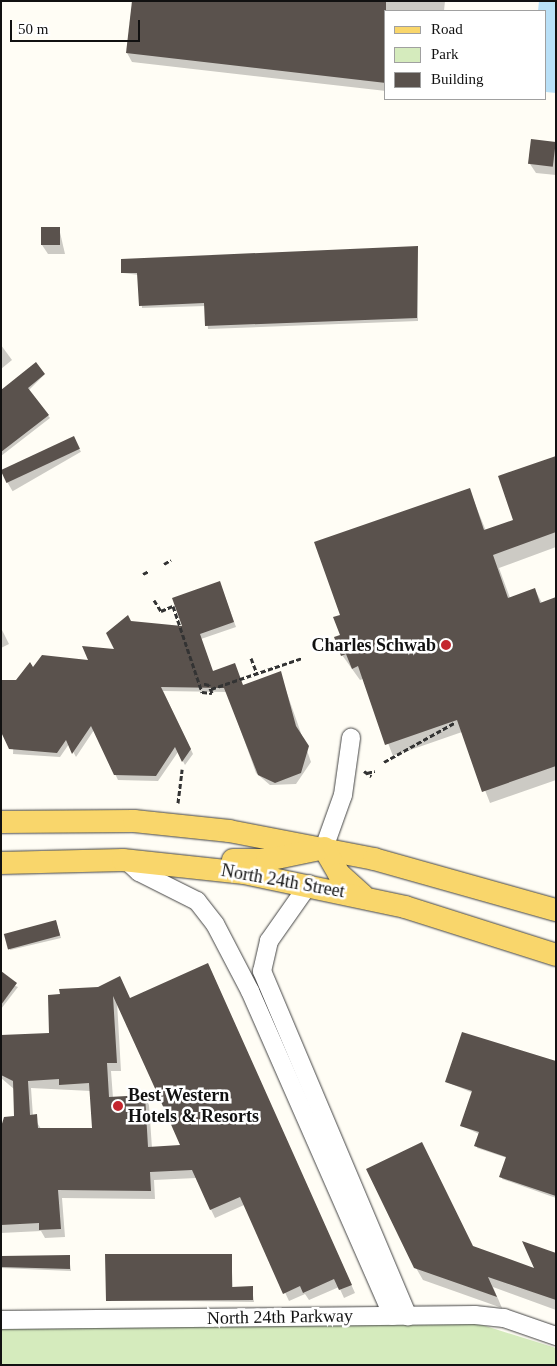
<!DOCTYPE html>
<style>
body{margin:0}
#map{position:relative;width:557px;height:1366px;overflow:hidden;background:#fffdf5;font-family:Georgia,serif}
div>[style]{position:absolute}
.green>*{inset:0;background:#d5ebbd}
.water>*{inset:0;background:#b9e0f7}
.shadow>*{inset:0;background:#0003;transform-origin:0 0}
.building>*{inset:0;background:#5a524d;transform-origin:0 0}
.path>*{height:3px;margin-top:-1.5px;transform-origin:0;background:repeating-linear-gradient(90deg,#333 0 5px,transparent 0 7.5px)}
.roads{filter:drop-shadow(0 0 1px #444) drop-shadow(0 0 1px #444)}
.minor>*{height:18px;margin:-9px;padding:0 9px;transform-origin:9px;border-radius:9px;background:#fff}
.major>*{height:22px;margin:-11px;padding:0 11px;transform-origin:11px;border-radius:11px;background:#f9d66b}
.dots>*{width:14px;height:14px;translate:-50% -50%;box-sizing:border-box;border:2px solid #fff;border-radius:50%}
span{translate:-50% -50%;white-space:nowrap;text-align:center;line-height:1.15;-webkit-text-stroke:5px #fff;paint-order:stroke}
.poi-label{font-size:18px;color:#111;font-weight:700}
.right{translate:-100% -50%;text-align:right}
.left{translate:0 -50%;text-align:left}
.street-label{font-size:18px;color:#111}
.frame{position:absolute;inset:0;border:2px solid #111;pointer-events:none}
.legend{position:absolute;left:384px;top:10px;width:162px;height:90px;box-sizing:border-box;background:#fff;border:1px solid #a0a0a0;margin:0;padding:6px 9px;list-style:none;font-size:15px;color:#111}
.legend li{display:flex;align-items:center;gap:10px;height:25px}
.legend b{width:25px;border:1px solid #a0a0a0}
.scale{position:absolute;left:10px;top:20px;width:130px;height:22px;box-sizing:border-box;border:2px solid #111;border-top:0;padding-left:6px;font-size:15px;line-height:18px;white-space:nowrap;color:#111;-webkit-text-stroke:4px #fff;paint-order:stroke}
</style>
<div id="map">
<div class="green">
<div style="clip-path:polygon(476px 1323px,556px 1348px,556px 1365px,1px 1365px,1px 1328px)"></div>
</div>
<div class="water">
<div style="clip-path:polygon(539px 1px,556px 1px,556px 93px,546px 92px,546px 11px,538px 11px)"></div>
</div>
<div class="shadow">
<div style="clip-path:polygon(133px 1px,445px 1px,444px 11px,386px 11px,386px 91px,132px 62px,127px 53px)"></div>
<div style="clip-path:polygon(556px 143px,556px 175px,536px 173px,530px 164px)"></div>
<div style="clip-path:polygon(59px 228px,65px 254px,48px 254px,42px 245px)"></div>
<div style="clip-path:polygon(418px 248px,418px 321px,208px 329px,206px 306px,142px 308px,139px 275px,123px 273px,122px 260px)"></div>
<div style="clip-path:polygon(1px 345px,12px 360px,1px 369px)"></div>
<div style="clip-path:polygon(44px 375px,28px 391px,50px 418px,1px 456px,1px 391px)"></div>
<div style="left:73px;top:438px;width:16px;height:79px;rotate:60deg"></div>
<div style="clip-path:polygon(556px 457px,556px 547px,499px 568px,510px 598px,535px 590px,542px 603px,556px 599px,556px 780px,490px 803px,462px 732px,393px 756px,363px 679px,360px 680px,342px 655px,341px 616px,469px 489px,486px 531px,515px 521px)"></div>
<div style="clip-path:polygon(220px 583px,236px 627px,201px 639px,213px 673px,243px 686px,280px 673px,311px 762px,296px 784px,270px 785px,256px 773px,227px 692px,163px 691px,193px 754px,185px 765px,178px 752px,158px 781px,118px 780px,94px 730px,76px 757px,69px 744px,60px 757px,13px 754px,16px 682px,33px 669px,91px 661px,116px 650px,130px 622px,184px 627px)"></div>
<div style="clip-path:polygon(1px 628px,9px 644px,1px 648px)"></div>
<div style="clip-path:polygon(56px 922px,61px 938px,10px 950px,9px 947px)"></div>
<div style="clip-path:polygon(evenodd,212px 973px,355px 1293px,344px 1298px,339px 1287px,309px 1300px,305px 1294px,289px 1301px,244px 1205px,215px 1218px,196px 1178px,154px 1180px,155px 1199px,62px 1198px,65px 1237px,45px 1238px,41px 1231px,1px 1233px,1px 1129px,16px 1117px,14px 1089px,1px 1078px,1px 1037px,50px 1034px,98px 988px,130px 999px,212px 973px,117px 1002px,182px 1146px,152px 1148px,149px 1105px,145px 1097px,113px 1098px,111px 1071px,121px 1071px,117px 1002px,212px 973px,31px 1088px,91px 1091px,93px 1129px,41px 1129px,33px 1116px,31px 1088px)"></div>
<div style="clip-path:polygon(1px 980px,18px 987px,1px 1009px)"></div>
<div style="clip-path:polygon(556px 1064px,556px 1198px,502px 1179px,507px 1158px,477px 1148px,479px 1134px,462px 1126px,473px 1093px,447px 1082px)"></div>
<div style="clip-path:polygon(473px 1248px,537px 1270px,556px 1255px,556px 1310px,493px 1287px,502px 1308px,423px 1280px,416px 1268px)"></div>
<div style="clip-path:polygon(231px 1255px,233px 1288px,252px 1288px,254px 1302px,107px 1300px)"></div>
<div style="clip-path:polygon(1px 1257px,69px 1257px,71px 1271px,1px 1268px)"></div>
</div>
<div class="building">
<div style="clip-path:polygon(132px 1px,386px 1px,386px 83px,126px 53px)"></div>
<div style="left:531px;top:139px;width:25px;height:25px;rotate:7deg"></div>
<div style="left:41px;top:227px;width:19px;height:18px"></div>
<div style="clip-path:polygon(418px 246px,417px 318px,205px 326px,204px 303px,139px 306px,137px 273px,121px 273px,121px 259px)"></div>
<div style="clip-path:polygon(36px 362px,45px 374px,28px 388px,49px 415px,1px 452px,1px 390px)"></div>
<div style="left:74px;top:436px;width:14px;height:81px;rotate:65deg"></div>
<div style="clip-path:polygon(556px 456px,556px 532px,493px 555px,508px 598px,535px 588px,540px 603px,556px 597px,556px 766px,482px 792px,457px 720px,385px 745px,358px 666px,352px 669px,346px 654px,341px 656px,334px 637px,340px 635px,333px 617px,340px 615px,314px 542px,470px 488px,484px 530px,513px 520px,498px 476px)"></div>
<div style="clip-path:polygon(220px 581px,234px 622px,200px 634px,213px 671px,235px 663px,243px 685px,281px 671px,296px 726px,309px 746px,301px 773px,275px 783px,258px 775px,224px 688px,161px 687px,191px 749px,182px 762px,175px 747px,156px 776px,114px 775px,91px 726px,72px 754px,66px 740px,57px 753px,9px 749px,1px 732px,1px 680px,16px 680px,30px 662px,33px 667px,42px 655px,88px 660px,82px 646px,114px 649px,106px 633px,128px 615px,131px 621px,182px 626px,172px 598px)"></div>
<div style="left:56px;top:920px;width:16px;height:54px;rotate:75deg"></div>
<div style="clip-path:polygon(evenodd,208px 963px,352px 1285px,339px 1290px,334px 1279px,303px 1293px,300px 1286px,283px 1294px,240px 1197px,210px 1210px,192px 1170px,150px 1172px,151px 1191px,58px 1190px,61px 1229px,39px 1230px,39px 1223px,1px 1225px,1px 1127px,4px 1117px,14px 1116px,13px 1081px,1px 1075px,1px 1035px,49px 1033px,48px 995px,60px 994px,59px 989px,98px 987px,120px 976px,130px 998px,208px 963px,113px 996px,158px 1095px,180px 1145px,148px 1147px,145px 1095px,109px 1097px,107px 1063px,117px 1063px,113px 996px,208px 963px,59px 1079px,59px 1085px,89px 1083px,92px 1128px,38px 1128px,37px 1114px,30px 1115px,28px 1081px,59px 1079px)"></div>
<div style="clip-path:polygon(1px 971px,17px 983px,1px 1005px)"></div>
<div style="clip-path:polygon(462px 1032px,556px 1061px,556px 1196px,499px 1177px,506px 1157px,474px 1146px,479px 1132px,460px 1126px,472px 1091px,445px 1082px)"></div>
<div style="clip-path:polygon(422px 1142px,473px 1246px,534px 1268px,522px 1241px,556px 1253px,556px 1300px,488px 1277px,497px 1297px,414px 1268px,366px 1169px)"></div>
<div style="clip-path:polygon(105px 1254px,232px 1254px,232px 1287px,253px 1286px,253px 1300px,106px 1301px)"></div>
<div style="clip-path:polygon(70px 1255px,70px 1269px,1px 1267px,1px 1256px)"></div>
</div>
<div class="path">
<div style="left:164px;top:564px;width:8px;rotate:-30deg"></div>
<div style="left:143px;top:574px;width:7px;rotate:-27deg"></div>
<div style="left:154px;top:600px;width:13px;rotate:58deg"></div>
<div style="left:161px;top:611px;width:13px;rotate:-23deg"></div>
<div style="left:173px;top:606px;width:91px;rotate:71.4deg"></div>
<div style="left:202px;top:692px;width:10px;rotate:6deg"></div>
<div style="left:212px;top:693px;width:9px;rotate:-111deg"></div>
<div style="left:209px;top:685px;width:7px;rotate:-164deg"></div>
<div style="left:251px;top:658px;width:17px;rotate:69deg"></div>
<div style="left:211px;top:689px;width:96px;rotate:-18.8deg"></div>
<div style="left:384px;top:762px;width:82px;rotate:-29.1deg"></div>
<div style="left:364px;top:771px;width:9px;rotate:36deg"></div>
<div style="left:367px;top:773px;width:8px;rotate:-14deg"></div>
<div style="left:178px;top:803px;width:34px;rotate:-83deg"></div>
</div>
<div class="roads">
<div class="minor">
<div style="left:324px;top:848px;width:56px;rotate:-70.3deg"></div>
<div style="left:343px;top:795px;width:58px;rotate:-82deg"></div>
<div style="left:126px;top:860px;width:18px;rotate:43deg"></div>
<div style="left:139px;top:872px;width:65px;rotate:26.6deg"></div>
<div style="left:197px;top:901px;width:29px;rotate:52deg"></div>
<div style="left:215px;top:924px;width:76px;rotate:62.4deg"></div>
<div style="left:250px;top:991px;width:355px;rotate:66.3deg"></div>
<div style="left:309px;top:884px;width:70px;rotate:125.1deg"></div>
<div style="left:269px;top:941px;width:31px;rotate:103deg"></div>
<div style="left:262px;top:971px;width:375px;rotate:67.1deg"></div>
<div style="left:1px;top:1320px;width:474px;rotate:-0.6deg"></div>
<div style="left:475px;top:1315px;width:29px;rotate:6deg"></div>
<div style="left:504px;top:1318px;width:55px;rotate:19.1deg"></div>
</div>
<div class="major">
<div style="left:1px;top:822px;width:133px;rotate:-0.4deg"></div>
<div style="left:134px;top:821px;width:96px;rotate:6deg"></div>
<div style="left:229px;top:831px;width:148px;rotate:10.9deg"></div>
<div style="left:374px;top:859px;width:189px;rotate:15.7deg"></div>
<div style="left:324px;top:848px;width:30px;rotate:60deg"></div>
<div style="left:339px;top:874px;width:31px;rotate:42deg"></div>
<div style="left:233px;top:860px;width:34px"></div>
<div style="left:267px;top:860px;width:54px;rotate:-11.7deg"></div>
<div style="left:1px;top:863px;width:122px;rotate:-1.4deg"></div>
<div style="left:123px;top:860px;width:122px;rotate:6.1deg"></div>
<div style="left:244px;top:873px;width:165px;rotate:11.9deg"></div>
<div style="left:405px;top:907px;width:158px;rotate:17.6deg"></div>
</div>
</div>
<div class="dots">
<div style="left:446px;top:645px;background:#c4262e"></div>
<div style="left:118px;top:1106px;background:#c4262e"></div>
</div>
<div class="poi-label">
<span class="right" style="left:436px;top:645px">Charles Schwab</span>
<span class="left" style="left:128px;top:1106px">Best Western<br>Hotels &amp; Resorts</span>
</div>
<div class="street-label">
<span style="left:283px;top:881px;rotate:10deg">North 24th Street</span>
<span style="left:280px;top:1317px;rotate:-1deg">North 24th Parkway</span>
</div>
<div class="frame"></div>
<ul class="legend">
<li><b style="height:6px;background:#f9d66b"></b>Road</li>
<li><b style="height:14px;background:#d5ebbd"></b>Park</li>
<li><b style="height:14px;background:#5a524d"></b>Building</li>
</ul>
<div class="scale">50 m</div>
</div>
